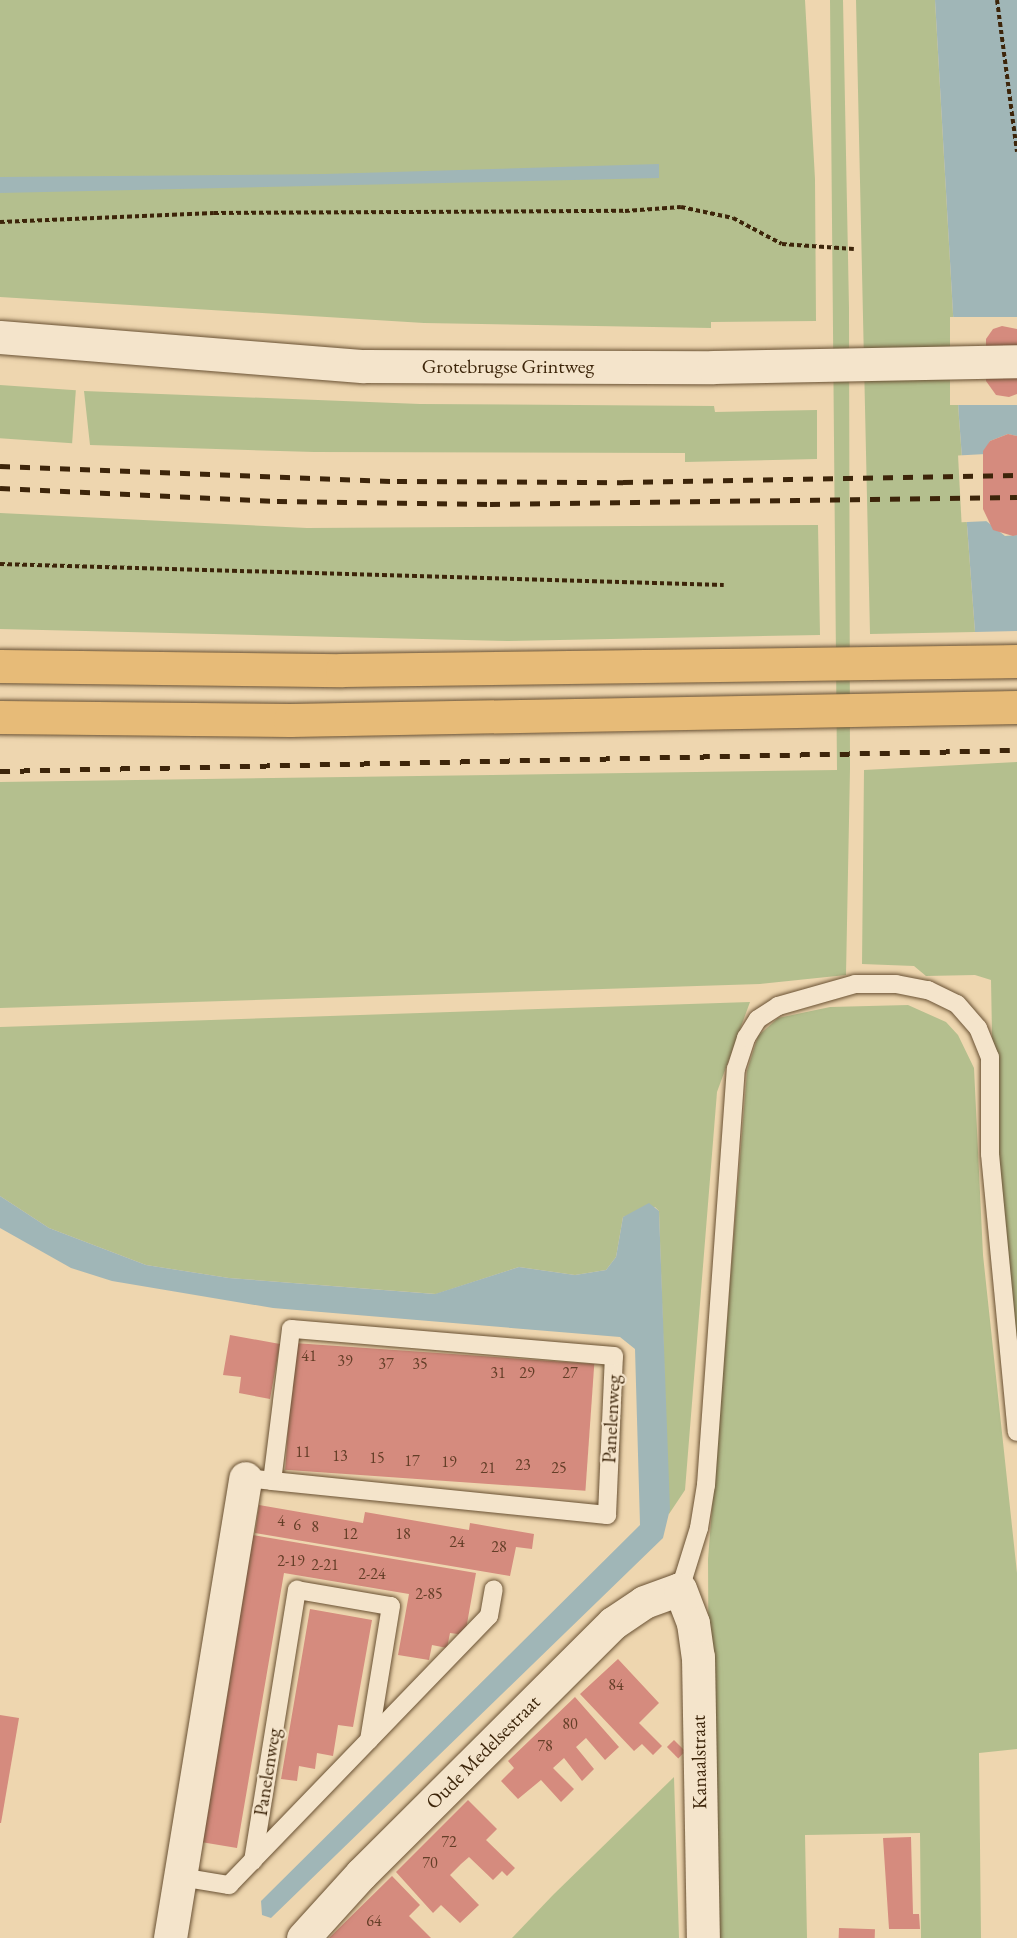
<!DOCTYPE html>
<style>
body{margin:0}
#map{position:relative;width:1017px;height:1938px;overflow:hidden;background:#eed6af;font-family:"EB Garamond",serif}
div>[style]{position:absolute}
.green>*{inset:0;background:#b4bf8e;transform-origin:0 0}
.water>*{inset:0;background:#a0b6b7}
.pier>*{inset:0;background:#eed6af;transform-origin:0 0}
.building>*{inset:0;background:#d58b7e;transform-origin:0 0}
.path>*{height:4px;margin-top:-2px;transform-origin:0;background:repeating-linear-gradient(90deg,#3d250a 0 4.5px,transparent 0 7.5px)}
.roads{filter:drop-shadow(0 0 2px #695133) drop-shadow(0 0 2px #695133)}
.service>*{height:18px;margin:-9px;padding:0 9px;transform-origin:9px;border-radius:9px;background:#f4e4cb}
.minor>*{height:33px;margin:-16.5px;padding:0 16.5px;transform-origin:16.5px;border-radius:16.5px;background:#f4e4cb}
.secondary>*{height:33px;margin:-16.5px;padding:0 16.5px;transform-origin:16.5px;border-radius:16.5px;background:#f4e4cb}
.motorway>*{height:33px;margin:-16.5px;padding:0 16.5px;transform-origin:16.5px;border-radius:16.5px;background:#e7bb78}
.rail>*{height:4.5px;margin-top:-2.25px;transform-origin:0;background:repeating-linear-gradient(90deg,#3d250a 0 10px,transparent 0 20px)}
span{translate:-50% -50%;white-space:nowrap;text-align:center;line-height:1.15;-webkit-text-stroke:4.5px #f4e4cb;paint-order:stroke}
.number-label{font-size:16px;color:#633e27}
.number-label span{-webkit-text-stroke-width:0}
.street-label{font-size:20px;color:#3d250a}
</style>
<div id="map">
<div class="green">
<div style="clip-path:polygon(0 0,805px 0,815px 179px,816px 321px,711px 322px,711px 328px,424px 323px,0 297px)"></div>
<div style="clip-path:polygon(830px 0,843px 0,849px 308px,850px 769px,846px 975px,760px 984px,0 1008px,0 782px,837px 770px)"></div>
<div style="clip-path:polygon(856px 0,935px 0,959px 418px,975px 632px,870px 634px)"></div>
<div style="left:0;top:385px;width:76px;height:53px;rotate:4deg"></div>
<div style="clip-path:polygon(84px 391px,420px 404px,714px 406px,715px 412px,817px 410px,817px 459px,685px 462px,685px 453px,314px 452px,90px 445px)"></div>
<div style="clip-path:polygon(0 513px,307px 528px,818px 525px,820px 635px,507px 641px,0 629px)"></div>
<div style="clip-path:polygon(1017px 762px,1017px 1385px,995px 1194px,991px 980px,975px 975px,926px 976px,914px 966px,862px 964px,864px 770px)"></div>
<div style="clip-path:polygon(750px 1002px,717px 1092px,685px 1490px,669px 1514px,659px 1211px,655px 1207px,623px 1217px,616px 1257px,606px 1270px,575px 1275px,519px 1267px,436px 1294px,229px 1278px,146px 1265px,49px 1228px,0 1196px,0 1027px)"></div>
<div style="clip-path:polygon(908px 1005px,946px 1022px,958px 1035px,974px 1068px,983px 1255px,1017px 1573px,1017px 1749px,979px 1753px,981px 1938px,921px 1938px,920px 1833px,805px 1835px,807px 1938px,710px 1938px,708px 1559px,747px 1071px,758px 1036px,778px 1018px,830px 1007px)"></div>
<div style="clip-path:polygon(674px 1777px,679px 1938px,512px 1938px,553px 1895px)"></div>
</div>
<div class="water">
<div style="clip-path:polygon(935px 0,1017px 0,1017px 436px,1008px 434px,990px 441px,981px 462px,985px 520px,1005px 536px,1017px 535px,1017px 631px,975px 632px,959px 418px)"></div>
<div style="clip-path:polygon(659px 164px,659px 178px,0 193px,0 177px,325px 174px)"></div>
<div style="clip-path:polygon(0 1196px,49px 1228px,146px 1265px,229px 1278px,435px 1294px,519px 1267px,575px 1275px,606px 1270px,616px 1257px,623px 1217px,649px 1203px,659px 1211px,670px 1509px,663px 1538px,271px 1918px,262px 1915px,261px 1901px,640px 1525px,635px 1349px,620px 1337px,273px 1308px,112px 1281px,71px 1268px,0 1228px)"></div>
</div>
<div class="pier">
<div style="left:1017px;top:317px;width:88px;height:67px;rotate:90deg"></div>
<div style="left:986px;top:454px;width:67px;height:28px;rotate:87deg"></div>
</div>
<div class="building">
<div style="clip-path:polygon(1002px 326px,1017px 329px,1017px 394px,1009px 397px,996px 395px,986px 381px,986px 339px,993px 329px)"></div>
<div style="clip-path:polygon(1008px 434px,1017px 436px,1017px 535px,1013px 536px,993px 530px,983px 509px,983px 451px,990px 441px)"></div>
<div style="clip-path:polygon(230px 1335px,280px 1344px,270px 1399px,239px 1393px,241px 1377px,223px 1375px)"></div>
<div style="left:294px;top:1343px;width:301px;height:127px;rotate:4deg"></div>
<div style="clip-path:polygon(259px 1505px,363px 1523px,365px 1512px,469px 1530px,470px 1523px,534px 1534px,532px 1549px,516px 1547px,510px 1576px,255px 1533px)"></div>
<div style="clip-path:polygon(253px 1535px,476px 1573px,465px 1635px,450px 1633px,447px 1648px,432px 1645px,429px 1660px,398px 1655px,409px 1594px,284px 1573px,237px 1848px,201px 1842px)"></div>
<div style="clip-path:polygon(310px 1609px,372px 1620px,353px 1727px,338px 1725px,333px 1756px,317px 1753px,315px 1769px,299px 1766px,297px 1781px,281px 1779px)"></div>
<div style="clip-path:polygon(618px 1659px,659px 1703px,639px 1723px,662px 1746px,653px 1755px,642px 1744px,634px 1751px,580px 1694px)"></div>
<div style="clip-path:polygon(575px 1697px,619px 1747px,605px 1760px,586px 1738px,576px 1747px,594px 1769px,582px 1781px,564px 1758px,553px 1768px,574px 1789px,561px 1802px,541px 1780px,518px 1799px,501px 1781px,514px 1768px,508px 1761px)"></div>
<div style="clip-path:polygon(0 1715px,19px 1718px,1px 1823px,0 1823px)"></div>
<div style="left:674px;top:1740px;width:16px;height:10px;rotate:45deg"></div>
<div style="clip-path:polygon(468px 1800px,497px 1829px,486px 1840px,515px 1868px,507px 1876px,502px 1871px,493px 1880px,469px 1857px,461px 1864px,450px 1875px,479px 1905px,460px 1923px,441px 1905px,433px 1913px,396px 1872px)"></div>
<div style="clip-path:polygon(911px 1837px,913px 1914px,919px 1914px,920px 1929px,889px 1929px,883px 1838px)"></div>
<div style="clip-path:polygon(392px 1876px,420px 1905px,409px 1916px,431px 1938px,329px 1938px)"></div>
<div style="left:839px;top:1928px;width:36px;height:10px;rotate:2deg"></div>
</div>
<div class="path">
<div style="left:997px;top:0;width:153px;rotate:82.5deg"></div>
<div style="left:0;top:222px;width:214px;rotate:-2.4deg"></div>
<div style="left:214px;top:213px;width:411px;rotate:-0.3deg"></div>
<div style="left:625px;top:211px;width:56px;rotate:-4.1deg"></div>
<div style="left:681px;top:207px;width:53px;rotate:11.9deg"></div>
<div style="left:733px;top:218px;width:55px;rotate:28deg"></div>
<div style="left:782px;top:244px;width:72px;rotate:4deg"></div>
<div style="left:0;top:564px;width:724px;rotate:1.66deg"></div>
</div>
<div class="roads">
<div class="service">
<div style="left:245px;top:1478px;width:27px;rotate:6deg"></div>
<div style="left:272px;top:1481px;width:337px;rotate:5.8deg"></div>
<div style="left:607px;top:1515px;width:159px;rotate:-87.5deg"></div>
<div style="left:614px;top:1356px;width:324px;rotate:-175.2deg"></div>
<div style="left:291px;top:1329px;width:153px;rotate:97.1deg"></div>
<div style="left:680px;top:1589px;width:64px;rotate:-72.7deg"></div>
<div style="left:699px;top:1528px;width:44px;rotate:-80.8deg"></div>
<div style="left:706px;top:1485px;width:417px;rotate:-85.9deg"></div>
<div style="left:736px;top:1069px;width:33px;rotate:-72deg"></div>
<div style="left:746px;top:1038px;width:22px;rotate:-58deg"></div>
<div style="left:758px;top:1019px;width:24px;rotate:-33deg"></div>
<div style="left:778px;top:1006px;width:80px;rotate:-15.9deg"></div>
<div style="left:855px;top:984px;width:41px"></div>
<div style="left:896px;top:984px;width:33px;rotate:11deg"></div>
<div style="left:928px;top:990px;width:32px;rotate:26deg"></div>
<div style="left:957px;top:1004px;width:32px;rotate:49deg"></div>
<div style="left:978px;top:1028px;width:31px;rotate:68deg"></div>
<div style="left:990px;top:1057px;width:97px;rotate:90deg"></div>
<div style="left:990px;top:1154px;width:279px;rotate:84.5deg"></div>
<div style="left:253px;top:1861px;width:275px;rotate:-80.8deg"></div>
<div style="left:297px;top:1590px;width:95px;rotate:9.7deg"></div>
<div style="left:391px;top:1606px;width:136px;rotate:99.3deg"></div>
<div style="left:181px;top:1877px;width:49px;rotate:9.5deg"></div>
<div style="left:229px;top:1885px;width:374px;rotate:-46deg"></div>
<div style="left:489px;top:1616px;width:27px;rotate:-80deg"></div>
</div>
<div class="minor">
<div style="left:170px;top:1938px;width:466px;rotate:-80.7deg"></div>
<div style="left:303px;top:1938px;width:86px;rotate:-47.8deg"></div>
<div style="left:361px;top:1874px;width:356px;rotate:-44.9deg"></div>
<div style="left:613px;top:1623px;width:37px;rotate:-34deg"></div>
<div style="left:644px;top:1602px;width:38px;rotate:-20deg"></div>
<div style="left:680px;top:1589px;width:36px;rotate:69deg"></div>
<div style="left:693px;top:1623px;width:34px;rotate:82deg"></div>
<div style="left:698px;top:1657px;width:281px;rotate:89deg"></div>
</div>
<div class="secondary">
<div style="left:0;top:337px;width:365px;rotate:4.6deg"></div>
<div style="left:364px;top:366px;width:349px;rotate:0.2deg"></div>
<div style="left:713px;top:367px;width:304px;rotate:-1.1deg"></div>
</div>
<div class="motorway">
<div style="left:0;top:666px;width:342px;rotate:0.7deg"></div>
<div style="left:342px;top:670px;width:675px;rotate:-0.76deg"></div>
<div style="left:0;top:717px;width:290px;rotate:0.6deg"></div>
<div style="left:290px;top:720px;width:727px;rotate:-1.02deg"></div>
</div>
</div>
<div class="rail">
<div style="left:0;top:466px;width:397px;rotate:2.2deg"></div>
<div style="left:397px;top:481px;width:226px;rotate:0.3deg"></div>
<div style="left:623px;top:482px;width:394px;rotate:-1deg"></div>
<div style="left:0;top:488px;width:277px;rotate:2.7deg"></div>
<div style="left:277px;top:501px;width:213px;rotate:0.8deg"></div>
<div style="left:490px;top:504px;width:527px;rotate:-0.76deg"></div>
<div style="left:0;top:771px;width:1017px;rotate:-1.18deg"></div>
</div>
<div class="number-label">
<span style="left:309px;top:1356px">41</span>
<span style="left:345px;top:1361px">39</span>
<span style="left:386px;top:1364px">37</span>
<span style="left:420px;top:1364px">35</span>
<span style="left:498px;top:1373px">31</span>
<span style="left:527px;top:1373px">29</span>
<span style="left:570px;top:1373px">27</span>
<span style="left:303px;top:1452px">11</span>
<span style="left:340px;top:1456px">13</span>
<span style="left:377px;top:1458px">15</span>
<span style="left:412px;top:1461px">17</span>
<span style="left:449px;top:1462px">19</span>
<span style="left:523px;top:1465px">23</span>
<span style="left:488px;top:1468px">21</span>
<span style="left:559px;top:1468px">25</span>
<span style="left:281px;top:1521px">4</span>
<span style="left:297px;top:1525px">6</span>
<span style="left:315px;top:1527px">8</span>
<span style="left:350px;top:1534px">12</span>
<span style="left:403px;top:1534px">18</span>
<span style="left:457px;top:1542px">24</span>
<span style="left:499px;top:1547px">28</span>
<span style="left:291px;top:1561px">2-19</span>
<span style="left:325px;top:1565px">2-21</span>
<span style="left:372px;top:1574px">2-24</span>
<span style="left:429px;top:1594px">2-85</span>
<span style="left:616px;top:1685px">84</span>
<span style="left:570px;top:1724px">80</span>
<span style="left:545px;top:1746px">78</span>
<span style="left:449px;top:1842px">72</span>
<span style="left:430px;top:1863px">70</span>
<span style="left:374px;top:1921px">64</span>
</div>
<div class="street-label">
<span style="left:508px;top:366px">Grotebrugse Grintweg</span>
<span style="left:611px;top:1419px;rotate:-87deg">Panelenweg</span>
<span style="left:483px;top:1752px;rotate:-45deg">Oude Medelsestraat</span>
<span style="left:699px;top:1762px;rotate:-91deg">Kanaalstraat</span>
<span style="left:267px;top:1772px;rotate:-81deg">Panelenweg</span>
</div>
</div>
